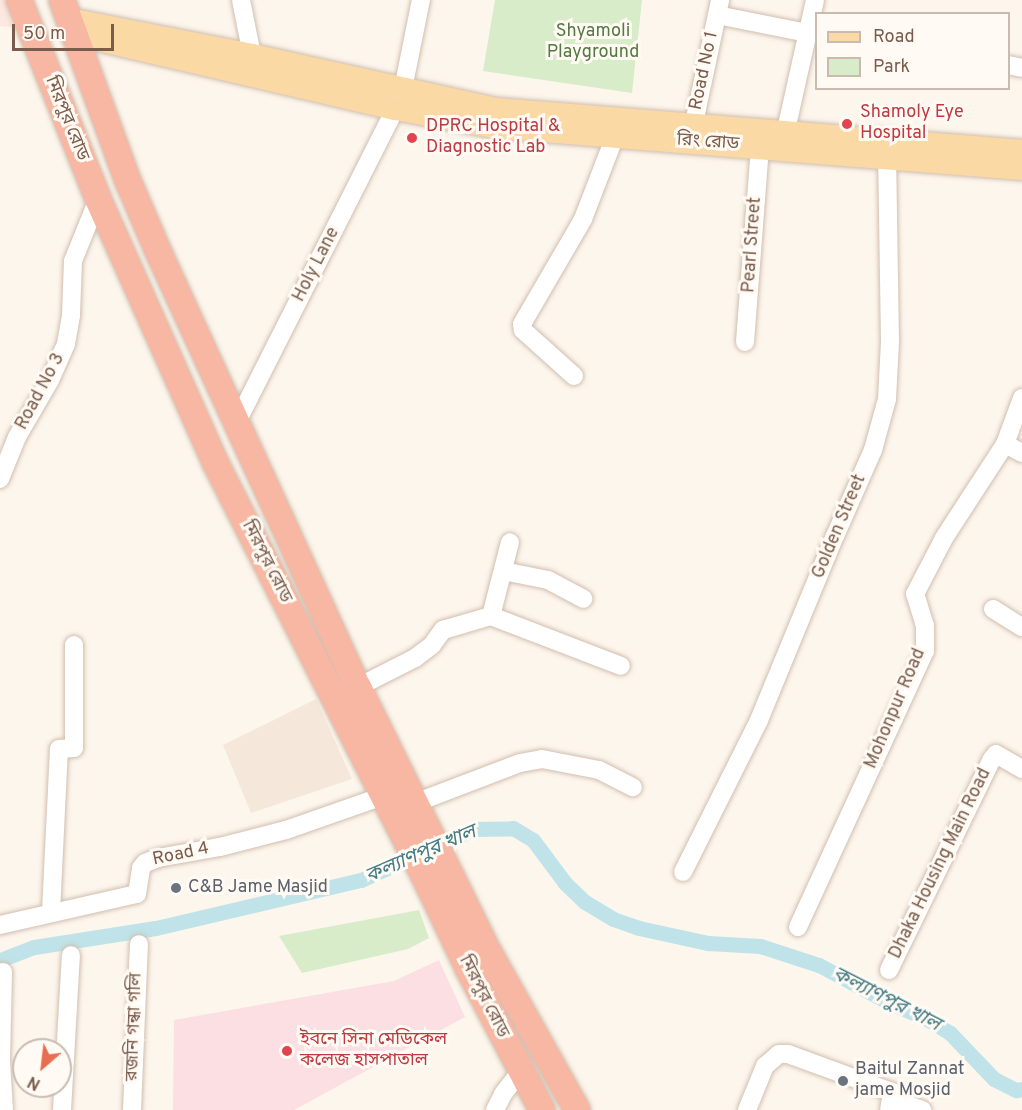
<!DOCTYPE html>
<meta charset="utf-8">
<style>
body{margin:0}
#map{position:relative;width:1022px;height:1110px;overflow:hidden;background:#fdf6ec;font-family:Overpass,"Noto Sans Bengali",sans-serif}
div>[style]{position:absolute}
.residential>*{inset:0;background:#f5e8da}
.commercial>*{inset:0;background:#fde8e0}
.medical>*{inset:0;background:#fbdfe3}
.green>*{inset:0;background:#d8ecc9}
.canal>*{height:15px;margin:-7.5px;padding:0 7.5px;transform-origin:7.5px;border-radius:7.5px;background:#bfe3e8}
.roads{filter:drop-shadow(0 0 2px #d1beb0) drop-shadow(0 0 2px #d1beb0)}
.minor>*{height:18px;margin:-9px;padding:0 9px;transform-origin:9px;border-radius:9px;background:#fff}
.major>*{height:22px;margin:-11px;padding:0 11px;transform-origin:11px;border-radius:11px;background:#fbd9a5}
.highway>*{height:26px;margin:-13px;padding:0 13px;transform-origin:13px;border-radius:13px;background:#f7b7a3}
.dots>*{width:16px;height:16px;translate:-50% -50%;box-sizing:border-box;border:3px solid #fffaf3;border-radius:50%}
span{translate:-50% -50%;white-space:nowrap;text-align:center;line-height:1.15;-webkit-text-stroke:6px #fffaf3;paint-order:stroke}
.park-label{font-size:18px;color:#537a41}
.street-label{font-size:18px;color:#7a5c4d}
.health-label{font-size:18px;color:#be3a42}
.left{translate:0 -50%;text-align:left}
.worship-label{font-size:18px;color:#5b616d}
.water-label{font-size:20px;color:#437c86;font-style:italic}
.legend{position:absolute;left:815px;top:12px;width:195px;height:78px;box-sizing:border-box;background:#fffaf3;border:2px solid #cabbb1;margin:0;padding:8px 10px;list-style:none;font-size:18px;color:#7a5c4d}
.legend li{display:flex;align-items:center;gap:12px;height:30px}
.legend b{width:30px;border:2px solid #cabbb1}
.north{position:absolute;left:12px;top:1038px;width:60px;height:60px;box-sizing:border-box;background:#fffaf3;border:2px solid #cabbb1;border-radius:50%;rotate:208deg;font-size:16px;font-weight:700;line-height:24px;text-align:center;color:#7a5c4d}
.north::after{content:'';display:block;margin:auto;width:21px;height:27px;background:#e76f51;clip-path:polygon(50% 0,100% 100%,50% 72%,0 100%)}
.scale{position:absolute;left:12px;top:24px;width:102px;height:27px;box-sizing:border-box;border:3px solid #7a5c4d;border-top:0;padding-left:8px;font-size:18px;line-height:21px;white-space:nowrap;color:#7a5c4d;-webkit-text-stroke:4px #fffaf3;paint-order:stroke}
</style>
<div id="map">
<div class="residential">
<div style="clip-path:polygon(316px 699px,352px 779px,251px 813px,223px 745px)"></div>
</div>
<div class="commercial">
<div style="clip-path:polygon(0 0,4px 0,12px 27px,0 26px)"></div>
</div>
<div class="medical">
<div style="clip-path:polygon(439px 960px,465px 1017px,294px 1110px,173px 1110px,174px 1020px,394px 981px)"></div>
</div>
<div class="green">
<div style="clip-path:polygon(495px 0,642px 0,632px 93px,483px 71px)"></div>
<div style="clip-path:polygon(419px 910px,429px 938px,408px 949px,302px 973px,279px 936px)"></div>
</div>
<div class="canal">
<div style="left:0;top:960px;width:36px;rotate:-21deg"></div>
<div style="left:34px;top:947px;width:123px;rotate:-8.9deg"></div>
<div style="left:156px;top:928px;width:211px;rotate:-13.2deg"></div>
<div style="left:361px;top:880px;width:124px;rotate:-24.3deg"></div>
<div style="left:474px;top:829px;width:39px;rotate:-1deg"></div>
<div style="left:513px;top:828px;width:23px;rotate:31deg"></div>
<div style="left:533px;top:840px;width:54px;rotate:53.3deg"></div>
<div style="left:565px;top:883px;width:28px;rotate:44deg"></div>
<div style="left:585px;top:902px;width:33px;rotate:31deg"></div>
<div style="left:613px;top:919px;width:28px;rotate:19deg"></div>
<div style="left:639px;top:928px;width:71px;rotate:12.3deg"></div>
<div style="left:708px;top:943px;width:52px;rotate:3.3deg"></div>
<div style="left:760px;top:946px;width:62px;rotate:17.9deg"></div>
<div style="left:819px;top:965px;width:78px;rotate:28.2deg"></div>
<div style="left:888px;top:1002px;width:40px;rotate:23.4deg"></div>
<div style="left:925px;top:1018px;width:29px;rotate:31deg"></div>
<div style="left:950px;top:1033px;width:64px;rotate:46.3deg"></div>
<div style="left:994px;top:1079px;width:25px;rotate:27deg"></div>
<div style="left:1016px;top:1090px;width:6px;rotate:-9deg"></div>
</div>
<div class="roads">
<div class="minor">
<div style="left:241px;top:0;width:56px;rotate:78.7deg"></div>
<div style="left:717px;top:15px;width:92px;rotate:11.3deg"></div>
<div style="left:1008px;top:65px;width:14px;rotate:12deg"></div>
<div style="left:786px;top:130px;width:133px;rotate:-77.4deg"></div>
<div style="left:691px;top:137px;width:140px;rotate:-78deg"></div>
<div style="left:745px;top:342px;width:196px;rotate:-85.6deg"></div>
<div style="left:574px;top:376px;width:69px;rotate:-138deg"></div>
<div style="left:523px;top:330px;width:6px;rotate:-99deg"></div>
<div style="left:522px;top:324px;width:121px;rotate:-59.8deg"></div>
<div style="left:583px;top:219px;width:89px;rotate:-68.9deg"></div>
<div style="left:237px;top:422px;width:351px;rotate:-63.2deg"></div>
<div style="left:395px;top:109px;width:22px;rotate:-68deg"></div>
<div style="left:403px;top:89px;width:91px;rotate:-78.6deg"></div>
<div style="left:1005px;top:444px;width:19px;rotate:28deg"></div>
<div style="left:0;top:479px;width:45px;rotate:-68deg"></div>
<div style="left:17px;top:437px;width:66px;rotate:-59.9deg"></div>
<div style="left:50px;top:380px;width:39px;rotate:-66deg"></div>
<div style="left:66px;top:344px;width:29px;rotate:-80deg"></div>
<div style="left:71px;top:315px;width:54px;rotate:-87.9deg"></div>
<div style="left:73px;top:261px;width:67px;rotate:-68deg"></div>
<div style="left:503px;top:571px;width:46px;rotate:11.3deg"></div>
<div style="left:548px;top:580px;width:40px;rotate:28deg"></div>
<div style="left:993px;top:609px;width:34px;rotate:32deg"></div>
<div style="left:491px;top:616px;width:139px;rotate:21deg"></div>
<div style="left:491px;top:616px;width:76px;rotate:-75.6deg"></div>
<div style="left:358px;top:687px;width:64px;rotate:-27deg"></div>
<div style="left:415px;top:658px;width:21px;rotate:-37deg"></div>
<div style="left:432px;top:645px;width:19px;rotate:-54deg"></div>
<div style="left:443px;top:630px;width:50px;rotate:-16.3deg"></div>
<div style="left:415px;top:803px;width:112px;rotate:-20.9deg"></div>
<div style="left:520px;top:763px;width:22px;rotate:-10deg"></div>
<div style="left:542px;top:759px;width:58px;rotate:10.9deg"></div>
<div style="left:599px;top:770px;width:38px;rotate:27deg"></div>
<div style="left:683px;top:872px;width:170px;rotate:-63.4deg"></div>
<div style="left:759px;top:720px;width:199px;rotate:-67.6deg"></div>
<div style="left:835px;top:536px;width:94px;rotate:-66.2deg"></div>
<div style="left:873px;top:450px;width:53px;rotate:-74.6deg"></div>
<div style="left:887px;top:399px;width:57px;rotate:-87deg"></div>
<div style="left:890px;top:342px;width:185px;rotate:-90.9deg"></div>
<div style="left:51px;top:912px;width:163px;rotate:-87.2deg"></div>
<div style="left:59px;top:749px;width:15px;rotate:-4deg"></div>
<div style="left:74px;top:748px;width:103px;rotate:-90deg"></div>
<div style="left:0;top:925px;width:140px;rotate:-12.8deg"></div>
<div style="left:137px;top:894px;width:26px;rotate:-81deg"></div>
<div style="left:141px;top:868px;width:6px;rotate:-51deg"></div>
<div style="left:145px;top:863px;width:14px;rotate:-21deg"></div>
<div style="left:158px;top:858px;width:63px;rotate:-10.1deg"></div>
<div style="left:220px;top:847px;width:68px;rotate:-14.4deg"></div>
<div style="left:286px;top:830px;width:103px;rotate:-19.3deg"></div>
<div style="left:798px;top:927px;width:304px;rotate:-65.3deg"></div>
<div style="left:925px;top:651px;width:25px;rotate:-90deg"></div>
<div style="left:925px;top:626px;width:34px;rotate:-107deg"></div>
<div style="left:915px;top:594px;width:63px;rotate:-62.6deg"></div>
<div style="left:944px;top:538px;width:112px;rotate:-57deg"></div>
<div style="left:1005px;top:444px;width:49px;rotate:-69.7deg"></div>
<div style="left:889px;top:970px;width:235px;rotate:-64deg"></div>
<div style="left:992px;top:759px;width:6px;rotate:-51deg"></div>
<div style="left:996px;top:754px;width:30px;rotate:30deg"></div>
<div style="left:3px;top:972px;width:88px;rotate:91.3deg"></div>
<div style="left:1px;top:1060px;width:50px;rotate:86.6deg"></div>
<div style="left:893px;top:1100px;width:31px;rotate:19deg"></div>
<div style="left:62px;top:1110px;width:155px;rotate:-86.7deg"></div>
<div style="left:132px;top:1110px;width:166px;rotate:-87.6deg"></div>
<div style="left:495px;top:1110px;width:18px;rotate:-63deg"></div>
<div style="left:503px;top:1094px;width:29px;rotate:-52deg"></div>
<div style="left:747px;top:1110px;width:48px;rotate:-67.8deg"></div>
<div style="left:765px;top:1066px;width:18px;rotate:-41deg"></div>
<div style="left:779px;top:1054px;width:9px"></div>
<div style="left:788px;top:1054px;width:111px;rotate:20.1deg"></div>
<div style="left:892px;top:1092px;width:18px;rotate:99deg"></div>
</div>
<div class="major">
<div style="left:69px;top:19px;width:187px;rotate:11.1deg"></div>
<div style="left:252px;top:55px;width:250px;rotate:12.5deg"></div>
<div style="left:496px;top:109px;width:528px;rotate:4.57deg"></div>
<div style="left:90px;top:38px;width:313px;rotate:13.1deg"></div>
<div style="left:395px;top:109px;width:100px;rotate:10.4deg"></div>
<div style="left:493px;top:127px;width:531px;rotate:4.54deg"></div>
</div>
<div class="highway">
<div style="left:19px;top:0;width:214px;rotate:68.3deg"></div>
<div style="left:98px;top:199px;width:288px;rotate:66deg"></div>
<div style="left:215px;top:462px;width:473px;rotate:63.2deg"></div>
<div style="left:428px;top:884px;width:93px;rotate:64.5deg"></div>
<div style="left:468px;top:968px;width:160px;rotate:62.5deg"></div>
<div style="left:62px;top:0;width:193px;rotate:70deg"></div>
<div style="left:128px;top:181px;width:76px;rotate:66.8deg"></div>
<div style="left:158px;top:251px;width:480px;rotate:65.4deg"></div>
<div style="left:358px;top:687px;width:297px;rotate:63.8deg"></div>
<div style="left:489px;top:953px;width:180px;rotate:60.7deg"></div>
</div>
</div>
<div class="dots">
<div style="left:847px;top:124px;background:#e0444e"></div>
<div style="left:412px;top:138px;background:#e0444e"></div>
<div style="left:176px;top:888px;background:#6b7280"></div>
<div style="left:287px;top:1051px;background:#e0444e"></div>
<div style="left:843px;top:1081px;background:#6b7280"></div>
</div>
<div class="park-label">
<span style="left:593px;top:43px">Shyamoli<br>Playground</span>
</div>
<div class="street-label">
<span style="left:705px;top:71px;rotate:-78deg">Road No 1</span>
<span style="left:66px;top:119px;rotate:68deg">মিরপুর রোড</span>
<span style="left:708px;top:143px;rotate:4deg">রিং রোড</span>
<span style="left:753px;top:245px;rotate:-86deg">Pearl Street</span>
<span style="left:317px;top:265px;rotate:-63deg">Holy Lane</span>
<span style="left:41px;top:392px;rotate:-62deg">Road No 3</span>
<span style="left:840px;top:527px;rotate:-67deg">Golden Street</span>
<span style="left:266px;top:562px;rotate:63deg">মিরপুর রোড</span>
<span style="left:896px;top:709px;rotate:-67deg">Mohonpur Road</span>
<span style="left:181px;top:855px;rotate:-12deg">Road 4</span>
<span style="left:941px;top:864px;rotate:-64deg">Dhaka Housing Main Road</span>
<span style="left:483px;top:997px;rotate:63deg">মিরপুর রোড</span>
<span style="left:135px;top:1027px;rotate:-88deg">রজনি গন্ধা গলি</span>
</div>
<div class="health-label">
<span class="left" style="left:860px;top:124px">Shamoly Eye<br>Hospital</span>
<span class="left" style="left:426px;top:138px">DPRC Hospital &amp;<br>Diagnostic Lab</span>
<span class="left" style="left:300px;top:1051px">ইবনে সিনা মেডিকেল<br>কলেজ হাসপাতাল</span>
</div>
<div class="worship-label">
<span class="left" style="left:188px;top:888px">C&amp;B Jame Masjid</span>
<span class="left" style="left:855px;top:1081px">Baitul Zannat<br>jame Mosjid</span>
</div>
<div class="water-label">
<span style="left:421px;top:855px;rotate:-23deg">কল্যাণপুর খাল</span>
<span style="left:886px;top:1000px;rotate:27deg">কল্যাণপুর খাল</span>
</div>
<ul class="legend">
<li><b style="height:8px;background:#fbd9a5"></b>Road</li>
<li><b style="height:16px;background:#d8ecc9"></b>Park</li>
</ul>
<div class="north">N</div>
<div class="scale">50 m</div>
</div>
